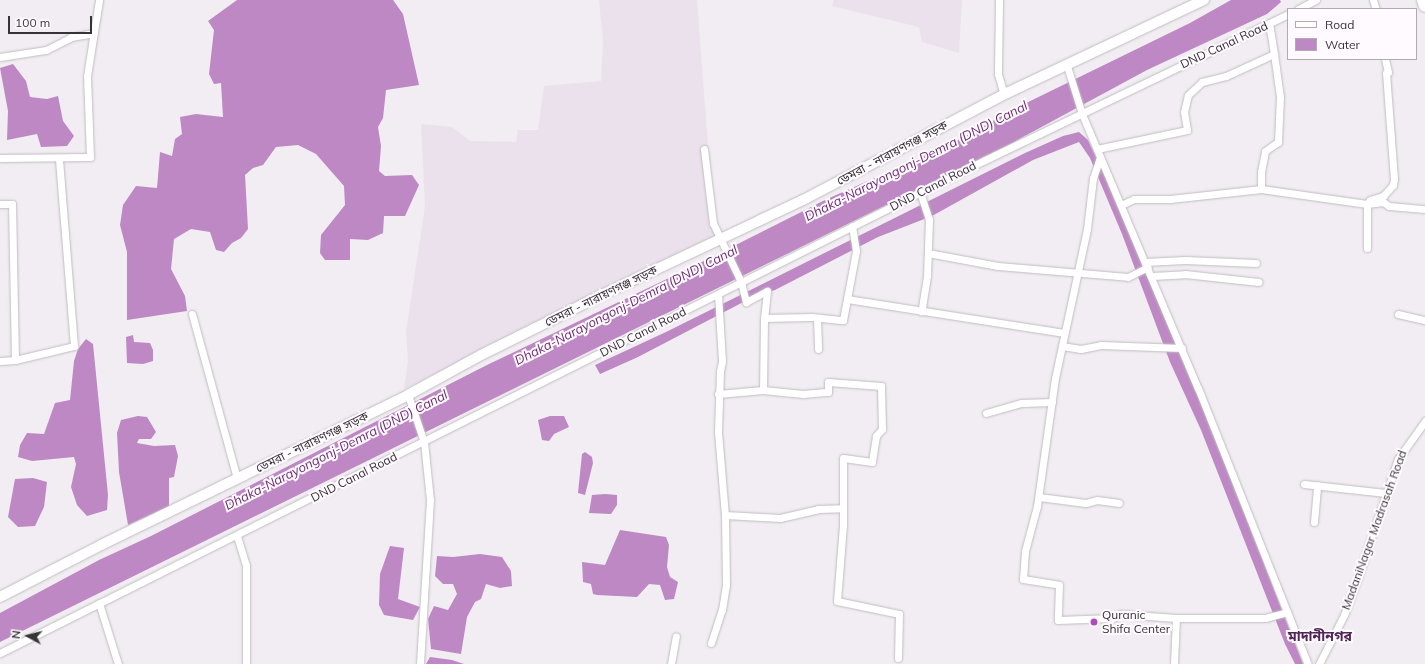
<!DOCTYPE html>
<meta charset="utf-8">
<style>
body{margin:0}
#map{position:relative;width:1425px;height:664px;overflow:hidden;background:#f1edf2;font-family:Mulish,"Noto Sans Bengali",sans-serif}
div>[style]{position:absolute}
.built>*{inset:0;background:#ebe1ec}
.water>*{inset:0;background:#bd88c3}
.roads{filter:drop-shadow(0 0 1px #c0bcc1) drop-shadow(0 0 1px #c0bcc1)}
.street>*{height:7px;margin:-3.5px;padding:0 3.5px;transform-origin:3.5px;border-radius:3.5px;background:#fff}
.primary>*{height:10px;margin:-5px;padding:0 5px;transform-origin:5px;border-radius:5px;background:#fff}
.highway>*{height:12px;margin:-6px;padding:0 6px;transform-origin:6px;border-radius:6px;background:#fff}
.dots>*{width:11px;height:11px;translate:-50% -50%;box-sizing:border-box;border:2px solid #fffaff;border-radius:50%}
span{translate:-50% -50%;white-space:nowrap;text-align:center;line-height:1.15;-webkit-text-stroke:4px #fffaff;paint-order:stroke}
.street-label{font-size:12px;color:#363436}
.poi-label{font-size:12px;color:#363436}
.left{translate:0 -50%;text-align:left}
.water-label{font-size:13px;color:#6b2c73;font-style:italic}
.quarter-label{font-size:14px;color:#512457;font-weight:700}
.legend{position:absolute;left:1287px;top:8px;width:130px;height:52px;box-sizing:border-box;background:#fffaff;border:1px solid #afabaf;margin:0;padding:5px 7px;list-style:none;font-size:12px;color:#363436}
.legend li{display:flex;align-items:center;gap:8px;height:20px}
.legend b{width:20px;border:1px solid #afabaf}
.north{position:absolute;left:8px;top:616px;width:40px;height:40px;-webkit-text-stroke:3px #fffaff;paint-order:stroke;rotate:277deg;font-size:11px;font-weight:700;line-height:16px;text-align:center;color:#363436}
.north::after{content:'';display:block;margin:auto;width:14px;height:18px;background:#363436;clip-path:polygon(50% 0,100% 100%,50% 72%,0 100%)}
.scale{position:absolute;left:8px;top:16px;width:84px;height:18px;box-sizing:border-box;border:2px solid #363436;border-top:0;padding-left:5px;font-size:12px;line-height:14px;white-space:nowrap;color:#363436;-webkit-text-stroke:3px #fffaff;paint-order:stroke}
</style>
<div id="map">
<div class="built">
<div style="clip-path:polygon(599px 0,697px 0,715px 239px,404px 389px,408px 361px,406px 332px,425px 206px,421px 124px,452px 127px,470px 141px,516px 142px,518px 130px,538px 130px,544px 86px,601px 81px,603px 41px)"></div>
<div style="clip-path:polygon(834px 0,962px 0,959px 53px,922px 42px,919px 27px,832px 6px)"></div>
</div>
<div class="water">
<div style="clip-path:polygon(237px 0,393px 0,403px 14px,419px 85px,386px 90px,383px 118px,378px 127px,381px 146px,379px 171px,385px 176px,412px 175px,419px 185px,405px 216px,384px 216px,383px 233px,368px 240px,350px 239px,350px 260px,325px 260px,320px 253px,321px 235px,345px 205px,344px 186px,316px 154px,298px 145px,276px 147px,263px 165px,253px 168px,245px 175px,248px 229px,241px 238px,232px 243px,224px 252px,216px 250px,210px 232px,191px 229px,174px 239px,171px 269px,185px 296px,187px 311px,127px 320px,127px 252px,120px 225px,123px 205px,136px 186px,157px 188px,160px 152px,172px 156px,175px 139px,182px 134px,180px 117px,196px 114px,223px 117px,221px 83px,214px 84px,209px 74px,214px 30px,208px 21px)"></div>
<div style="clip-path:polygon(1231px 0,1280px 0,1281px 2px,1267px 14px,1147px 70px,1012px 143px,0 642px,0 613px,99px 560px,151px 536px,487px 365px,692px 267px,825px 200px,955px 142px,1018px 107px,1190px 23px)"></div>
<div style="clip-path:polygon(13px 64px,26px 81px,30px 97px,47px 99px,58px 96px,63px 121px,74px 136px,67px 146px,41px 147px,37px 134px,7px 140px,8px 111px,0 68px)"></div>
<div style="clip-path:polygon(1079px 132px,1088px 140px,1108px 183px,1207px 418px,1303px 664px,1295px 664px,1285px 644px,1201px 430px,1170px 362px,1122px 234px,1090px 158px,1079px 142px,1033px 160px,932px 216px,878px 237px,775px 290px,751px 298px,638px 357px,600px 374px,595px 365px,666px 332px,1025px 153px,1063px 136px)"></div>
<div style="clip-path:polygon(133px 335px,134px 342px,150px 343px,153px 350px,153px 361px,143px 364px,127px 363px,126px 337px)"></div>
<div style="clip-path:polygon(86px 339px,93px 344px,108px 495px,107px 510px,87px 516px,77px 505px,71px 487px,76px 464px,74px 457px,32px 461px,18px 457px,20px 445px,27px 433px,44px 434px,55px 403px,70px 400px,74px 361px,78px 349px)"></div>
<div style="clip-path:polygon(138px 416px,147px 417px,156px 432px,151px 439px,139px 439px,137px 443px,154px 446px,175px 445px,178px 456px,174px 477px,169px 478px,169px 506px,128px 525px,119px 472px,117px 433px,121px 420px)"></div>
<div style="clip-path:polygon(550px 416px,564px 416px,569px 427px,554px 434px,549px 441px,542px 440px,538px 420px)"></div>
<div style="clip-path:polygon(585px 452px,592px 457px,593px 463px,585px 495px,578px 493px,582px 454px)"></div>
<div style="clip-path:polygon(33px 478px,47px 482px,44px 507px,35px 526px,18px 527px,8px 517px,15px 479px)"></div>
<div style="clip-path:polygon(605px 494px,617px 495px,617px 505px,611px 514px,589px 513px,592px 495px)"></div>
<div style="clip-path:polygon(620px 530px,666px 537px,669px 545px,667px 567px,670px 577px,678px 582px,674px 599px,665px 600px,660px 585px,649px 584px,637px 597px,597px 595px,593px 594px,591px 584px,583px 582px,582px 562px,605px 565px)"></div>
<div style="clip-path:polygon(390px 546px,404px 548px,398px 599px,420px 607px,413px 620px,384px 615px,379px 605px,380px 574px)"></div>
<div style="clip-path:polygon(480px 554px,502px 557px,511px 571px,512px 586px,500px 588px,486px 584px,481px 599px,475px 602px,467px 617px,461px 654px,431px 649px,428px 619px,434px 606px,448px 610px,457px 594px,453px 584px,443px 584px,435px 576px,437px 556px,453px 557px)"></div>
<div style="clip-path:polygon(430px 657px,452px 660px,464px 664px,426px 664px)"></div>
</div>
<div class="roads">
<div class="street">
<div style="left:999px;top:0;width:74px;rotate:90.8deg"></div>
<div style="left:998px;top:74px;width:22px;rotate:74deg"></div>
<div style="left:1373px;top:0;width:9px;rotate:72deg"></div>
<div style="left:1298px;top:9px;width:20px;rotate:-27deg"></div>
<div style="left:0;top:57px;width:47px;rotate:-8.7deg"></div>
<div style="left:46px;top:50px;width:28px;rotate:-27deg"></div>
<div style="left:71px;top:37px;width:22px;rotate:-10deg"></div>
<div style="left:1067px;top:66px;width:50px;rotate:72.6deg"></div>
<div style="left:1082px;top:114px;width:298px;rotate:67.1deg"></div>
<div style="left:1198px;top:388px;width:297px;rotate:68.3deg"></div>
<div style="left:704px;top:149px;width:75px;rotate:83.1deg"></div>
<div style="left:713px;top:223px;width:65px;rotate:64.6deg"></div>
<div style="left:741px;top:282px;width:21px;rotate:76deg"></div>
<div style="left:746px;top:302px;width:24px;rotate:-28deg"></div>
<div style="left:767px;top:291px;width:28px;rotate:96deg"></div>
<div style="left:764px;top:319px;width:71px;rotate:90.8deg"></div>
<div style="left:1097px;top:149px;width:92px;rotate:-11.9deg"></div>
<div style="left:1187px;top:130px;width:18px;rotate:-99deg"></div>
<div style="left:1184px;top:112px;width:17px;rotate:-77deg"></div>
<div style="left:1188px;top:95px;width:19px;rotate:-43deg"></div>
<div style="left:1202px;top:82px;width:25px;rotate:-14deg"></div>
<div style="left:1226px;top:76px;width:53px;rotate:-24.6deg"></div>
<div style="left:1274px;top:54px;width:31px;rotate:-99deg"></div>
<div style="left:1100px;top:157px;width:22px;rotate:108deg"></div>
<div style="left:1093px;top:178px;width:51px;rotate:96.7deg"></div>
<div style="left:1087px;top:229px;width:152px;rotate:102.1deg"></div>
<div style="left:1055px;top:378px;width:129px;rotate:98deg"></div>
<div style="left:1037px;top:506px;width:47px;rotate:104.9deg"></div>
<div style="left:1025px;top:551px;width:28px;rotate:94deg"></div>
<div style="left:1023px;top:579px;width:36px;rotate:9deg"></div>
<div style="left:1059px;top:585px;width:35px;rotate:92deg"></div>
<div style="left:1058px;top:620px;width:55px;rotate:-2.1deg"></div>
<div style="left:1113px;top:618px;width:9px;rotate:-27deg"></div>
<div style="left:1121px;top:614px;width:55px;rotate:4.2deg"></div>
<div style="left:1176px;top:618px;width:89px"></div>
<div style="left:1265px;top:618px;width:23px;rotate:-15deg"></div>
<div style="left:0;top:158px;width:90px;rotate:-0.6deg"></div>
<div style="left:90px;top:157px;width:81px;rotate:-92.1deg"></div>
<div style="left:87px;top:76px;width:77px;rotate:-81deg"></div>
<div style="left:1261px;top:189px;width:107px;rotate:8.1deg"></div>
<div style="left:1367px;top:204px;width:16px;rotate:-7deg"></div>
<div style="left:1383px;top:202px;width:7px;rotate:34deg"></div>
<div style="left:1389px;top:206px;width:36px;rotate:5deg"></div>
<div style="left:920px;top:192px;width:28px;rotate:72deg"></div>
<div style="left:929px;top:219px;width:57px;rotate:92deg"></div>
<div style="left:927px;top:276px;width:36px;rotate:99deg"></div>
<div style="left:0;top:204px;width:12px"></div>
<div style="left:12px;top:204px;width:156px;rotate:88.9deg"></div>
<div style="left:15px;top:360px;width:15px;rotate:176deg"></div>
<div style="left:1121px;top:205px;width:14px;rotate:-25deg"></div>
<div style="left:1134px;top:199px;width:36px"></div>
<div style="left:1170px;top:199px;width:92px;rotate:-6.3deg"></div>
<div style="left:1261px;top:189px;width:17px;rotate:-90deg"></div>
<div style="left:1261px;top:172px;width:21px;rotate:-79deg"></div>
<div style="left:1265px;top:151px;width:16px;rotate:-35deg"></div>
<div style="left:1278px;top:142px;width:45px;rotate:-87.5deg"></div>
<div style="left:1280px;top:97px;width:43px;rotate:-97.9deg"></div>
<div style="left:1367px;top:248px;width:44px;rotate:-90deg"></div>
<div style="left:1367px;top:204px;width:5px;rotate:-53deg"></div>
<div style="left:1370px;top:200px;width:14px;rotate:-17deg"></div>
<div style="left:1383px;top:196px;width:15px;rotate:-48deg"></div>
<div style="left:1393px;top:185px;width:6px;rotate:-81deg"></div>
<div style="left:1394px;top:179px;width:106px;rotate:-94.3deg"></div>
<div style="left:1386px;top:73px;width:2px;rotate:-27deg"></div>
<div style="left:1388px;top:72px;width:13px;rotate:-103deg"></div>
<div style="left:928px;top:253px;width:71px;rotate:10.5deg"></div>
<div style="left:998px;top:266px;width:130px;rotate:4.8deg"></div>
<div style="left:1128px;top:277px;width:22px;rotate:-27deg"></div>
<div style="left:1145px;top:262px;width:40px;rotate:-2.9deg"></div>
<div style="left:1185px;top:260px;width:71px;rotate:2.4deg"></div>
<div style="left:1152px;top:276px;width:33px;rotate:-3deg"></div>
<div style="left:1185px;top:274px;width:74px;rotate:6.2deg"></div>
<div style="left:718px;top:294px;width:67px;rotate:86.6deg"></div>
<div style="left:722px;top:361px;width:10px;rotate:101deg"></div>
<div style="left:720px;top:371px;width:61px;rotate:91.9deg"></div>
<div style="left:718px;top:432px;width:83px;rotate:85.2deg"></div>
<div style="left:725px;top:515px;width:55px;rotate:3.1deg"></div>
<div style="left:780px;top:518px;width:39px;rotate:-13deg"></div>
<div style="left:818px;top:509px;width:24px;rotate:-2deg"></div>
<div style="left:847px;top:299px;width:220px;rotate:8.9deg"></div>
<div style="left:192px;top:314px;width:171px;rotate:74.7deg"></div>
<div style="left:1398px;top:314px;width:28px;rotate:13deg"></div>
<div style="left:764px;top:318px;width:48px;rotate:-1.2deg"></div>
<div style="left:812px;top:317px;width:31px;rotate:6deg"></div>
<div style="left:843px;top:320px;width:70px;rotate:-79.3deg"></div>
<div style="left:856px;top:251px;width:25px;rotate:-99deg"></div>
<div style="left:817px;top:318px;width:31px;rotate:88deg"></div>
<div style="left:1062px;top:346px;width:19px;rotate:9deg"></div>
<div style="left:1081px;top:349px;width:20px;rotate:-11deg"></div>
<div style="left:1101px;top:345px;width:81px;rotate:2.1deg"></div>
<div style="left:15px;top:360px;width:61px;rotate:-13.3deg"></div>
<div style="left:74px;top:346px;width:188px;rotate:-94.6deg"></div>
<div style="left:718px;top:394px;width:45px;rotate:-5.1deg"></div>
<div style="left:763px;top:390px;width:40px;rotate:5.7deg"></div>
<div style="left:803px;top:394px;width:25px;rotate:-5deg"></div>
<div style="left:828px;top:392px;width:10px;rotate:-90deg"></div>
<div style="left:828px;top:382px;width:53px;rotate:4.3deg"></div>
<div style="left:881px;top:386px;width:43px;rotate:88.7deg"></div>
<div style="left:882px;top:429px;width:9px;rotate:131deg"></div>
<div style="left:876px;top:436px;width:26px;rotate:99deg"></div>
<div style="left:872px;top:462px;width:29px;rotate:-172deg"></div>
<div style="left:843px;top:458px;width:67px;rotate:90deg"></div>
<div style="left:843px;top:525px;width:76px;rotate:94.5deg"></div>
<div style="left:837px;top:601px;width:63px;rotate:11.8deg"></div>
<div style="left:899px;top:614px;width:44px;rotate:91.3deg"></div>
<div style="left:408px;top:395px;width:50px;rotate:71.2deg"></div>
<div style="left:424px;top:442px;width:58px;rotate:84.1deg"></div>
<div style="left:430px;top:500px;width:164px;rotate:93.5deg"></div>
<div style="left:986px;top:413px;width:36px;rotate:-16deg"></div>
<div style="left:1021px;top:403px;width:31px;rotate:-2deg"></div>
<div style="left:1304px;top:484px;width:82px;rotate:6.3deg"></div>
<div style="left:1039px;top:497px;width:47px;rotate:7.3deg"></div>
<div style="left:1086px;top:503px;width:11px;rotate:-15deg"></div>
<div style="left:1097px;top:500px;width:22px;rotate:8deg"></div>
<div style="left:1314px;top:522px;width:37px;rotate:-85deg"></div>
<div style="left:237px;top:536px;width:30px;rotate:73deg"></div>
<div style="left:246px;top:565px;width:99px;rotate:90deg"></div>
<div style="left:99px;top:603px;width:64px;rotate:72.7deg"></div>
<div style="left:711px;top:643px;width:35px;rotate:-72deg"></div>
<div style="left:722px;top:610px;width:25px;rotate:-81deg"></div>
<div style="left:726px;top:585px;width:70px;rotate:-90.8deg"></div>
<div style="left:0;top:653px;width:1101px;rotate:-26.59deg"></div>
<div style="left:985px;top:160px;width:336px;rotate:-25.7deg"></div>
<div style="left:671px;top:664px;width:28px;rotate:-80deg"></div>
<div style="left:1174px;top:664px;width:46px;rotate:-87.5deg"></div>
<div style="left:1319px;top:664px;width:55px;rotate:-63deg"></div>
<div style="left:1344px;top:615px;width:44px;rotate:-69.9deg"></div>
<div style="left:1359px;top:574px;width:121px;rotate:-71.3deg"></div>
<div style="left:1398px;top:459px;width:47px;rotate:-54.6deg"></div>
</div>
<div class="primary">
<div style="left:0;top:597px;width:114px;rotate:-27.2deg"></div>
<div style="left:101px;top:545px;width:342px;rotate:-26deg"></div>
<div style="left:408px;top:395px;width:83px;rotate:-28.7deg"></div>
<div style="left:481px;top:355px;width:137px;rotate:-26.4deg"></div>
<div style="left:604px;top:294px;width:220px;rotate:-25.3deg"></div>
<div style="left:803px;top:200px;width:230px;rotate:-27.7deg"></div>
<div style="left:1007px;top:93px;width:218px;rotate:-25.3deg"></div>
</div>
<div class="highway">
<div style="left:1423px;top:0;width:6px;rotate:72deg"></div>
</div>
</div>
<div class="dots">
<div style="left:1094px;top:622px;background:#ac4eb8"></div>
</div>
<div class="street-label">
<span style="left:1224px;top:45px;rotate:-25deg">DND Canal Road</span>
<span style="left:892px;top:153px;rotate:-28deg">ডেমরা - নারায়ণগঞ্জ সড়ক</span>
<span style="left:933px;top:186px;rotate:-27deg">DND Canal Road</span>
<span style="left:601px;top:296px;rotate:-26deg">ডেমরা - নারায়ণগঞ্জ সড়ক</span>
<span style="left:643px;top:332px;rotate:-27deg">DND Canal Road</span>
<span style="left:312px;top:442px;rotate:-26deg">ডেমরা - নারায়ণগঞ্জ সড়ক</span>
<span style="left:354px;top:477px;rotate:-27deg">DND Canal Road</span>
<span style="left:1374px;top:530px;rotate:-70deg">MadaniNagar Madrasah Road</span>
</div>
<div class="poi-label">
<span class="left" style="left:1102px;top:622px">Quranic<br>Shifa Center</span>
</div>
<div class="water-label">
<span style="left:916px;top:161px;rotate:-27deg">Dhaka-Narayongonj-Demra (DND) Canal</span>
<span style="left:626px;top:305px;rotate:-27deg">Dhaka-Narayongonj-Demra (DND) Canal</span>
<span style="left:336px;top:450px;rotate:-27deg">Dhaka-Narayongonj-Demra (DND) Canal</span>
</div>
<div class="quarter-label">
<span style="left:1320px;top:636px">মাদানীনগর</span>
</div>
<ul class="legend">
<li><b style="height:5px;background:#fff"></b>Road</li>
<li><b style="height:11px;background:#bd88c3"></b>Water</li>
</ul>
<div class="north">N</div>
<div class="scale">100 m</div>
</div>
